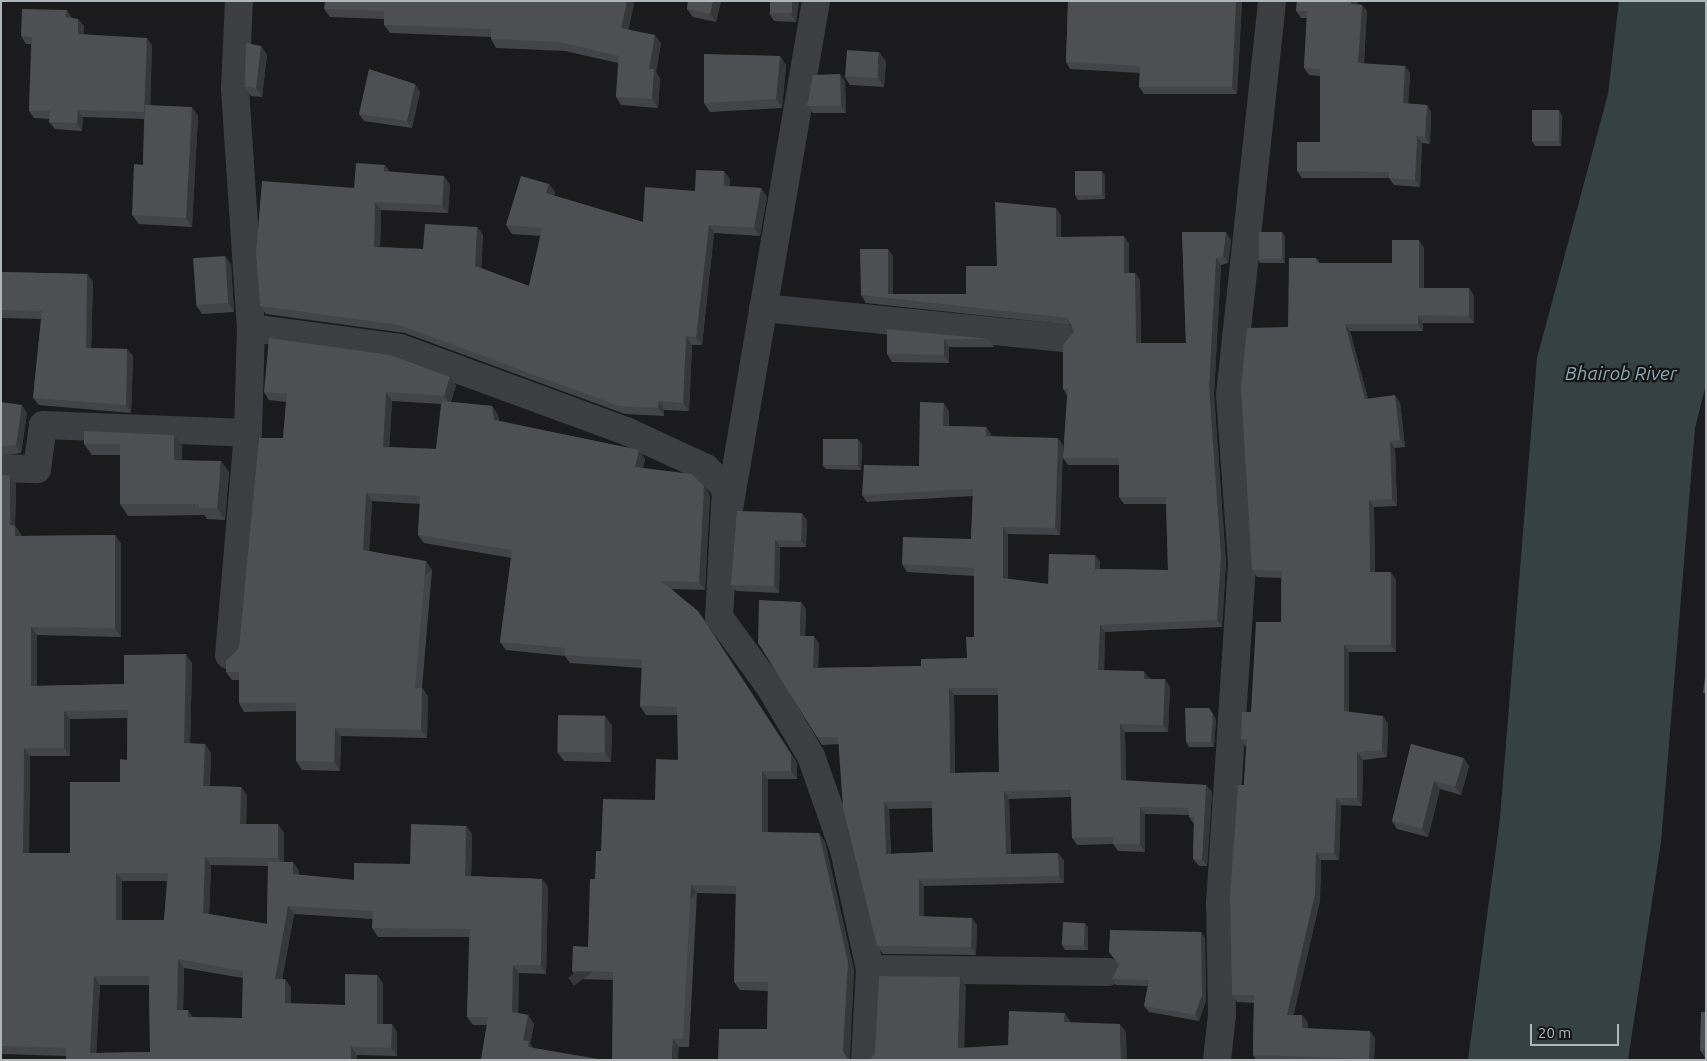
<!DOCTYPE html>
<style>
body{margin:0}
#map{position:relative;width:1707px;height:1061px;overflow:hidden;background:#1b1b1d;font-family:Ubuntu,sans-serif}
div>[style]{position:absolute}
.water>*{inset:0;background:#364144}
.minor>*{height:28px;margin:-14px;padding:0 14px;transform-origin:14px;border-radius:14px;background:#3c3e41}
.wall>*{inset:0;background:#424447}
.shaded-wall>*{inset:0;background:#363739;transform-origin:0 0}
.building>*{inset:0;background:#4d4f52;transform-origin:0 0}
span{translate:-50% -50%;white-space:nowrap;text-align:center;line-height:1.15;-webkit-text-stroke:4.5px #161618;paint-order:stroke}
.water-label{font-size:19px;color:#8ba9b0;font-style:italic}
.frame{position:absolute;inset:0;border:2px solid #afb6bb;pointer-events:none}
.scale{position:absolute;left:1530px;top:1024px;width:89px;height:22px;box-sizing:border-box;border:2px solid #afb6bb;border-top:0;padding-left:6px;font-size:15px;line-height:18px;white-space:nowrap;color:#afb6bb;-webkit-text-stroke:4px #161618;paint-order:stroke}
</style>
<div id="map">
<div class="water">
<div style="clip-path:polygon(1619px 1px,1706px 1px,1706px 384px,1695px 428px,1661px 842px,1628px 1060px,1468px 1060px,1500px 818px,1537px 358px,1608px 94px)"></div>
</div>
<div class="minor">
<div style="left:239px;top:1px;width:88px;rotate:92.6deg"></div>
<div style="left:235px;top:89px;width:240px;rotate:86.2deg"></div>
<div style="left:251px;top:328px;width:150px;rotate:7.6deg"></div>
<div style="left:400px;top:348px;width:241px;rotate:20.2deg"></div>
<div style="left:626px;top:431px;width:88px;rotate:24.8deg"></div>
<div style="left:706px;top:468px;width:29px;rotate:46deg"></div>
<div style="left:726px;top:489px;width:128px;rotate:93.1deg"></div>
<div style="left:719px;top:617px;width:87px;rotate:53.9deg"></div>
<div style="left:770px;top:687px;width:80px;rotate:59.3deg"></div>
<div style="left:811px;top:756px;width:100px;rotate:70.7deg"></div>
<div style="left:844px;top:850px;width:122px;rotate:77.7deg"></div>
<div style="left:870px;top:969px;width:91px;rotate:93.1deg"></div>
<div style="left:763px;top:308px;width:302px;rotate:5.7deg"></div>
<div style="left:1px;top:468px;width:36px;rotate:2deg"></div>
<div style="left:37px;top:469px;width:44px;rotate:-82.2deg"></div>
<div style="left:43px;top:425px;width:205px;rotate:2.2deg"></div>
<div style="left:248px;top:433px;width:105px;rotate:-88.4deg"></div>
<div style="left:729px;top:509px;width:515px;rotate:-80.28deg"></div>
<div style="left:229px;top:655px;width:223px;rotate:-85.1deg"></div>
<div style="left:870px;top:969px;width:238px;rotate:0.7deg"></div>
<div style="left:1217px;top:1060px;width:45px;rotate:-83.7deg"></div>
<div style="left:1222px;top:1015px;width:111px;rotate:-91deg"></div>
<div style="left:1220px;top:904px;width:342px;rotate:-86.3deg"></div>
<div style="left:1242px;top:563px;width:168px;rotate:-94.1deg"></div>
<div style="left:1230px;top:395px;width:396px;rotate:-83.9deg"></div>
</div>
<div class="wall">
<div style="clip-path:polygon(688px 1px,721px 1px,716px 22px,693px 17px,687px 9px)"></div>
<div style="clip-path:polygon(799px 1px,796px 22px,774px 21px,769px 13px)"></div>
<div style="clip-path:polygon(1068px 1px,1242px 1px,1237px 94px,1144px 94px,1139px 87px,1140px 73px,1070px 69px,1066px 62px)"></div>
<div style="clip-path:polygon(1297px 1px,1358px 1px,1357px 4px,1362px 5px,1367px 11px,1364px 64px,1405px 66px,1410px 73px,1408px 104px,1427px 105px,1431px 112px,1430px 144px,1422px 143px,1420px 187px,1394px 185px,1389px 178px,1302px 178px,1297px 171px,1320px 142px,1320px 76px,1309px 75px,1304px 68px,1307px 18px,1301px 18px,1296px 11px)"></div>
<div style="clip-path:polygon(634px 4px,628px 30px,661px 43px,656px 72px,660px 78px,658px 108px,621px 105px,616px 97px,618px 63px,565px 51px,496px 48px,491px 39px,491px 37px,390px 33px,384px 25px,384px 19px,330px 17px,324px 9px)"></div>
<div style="clip-path:polygon(72px 18px,84px 26px,83px 34px,152px 45px,150px 105px,198px 116px,192px 227px,139px 224px,132px 215px,143px 165px,144px 119px,83px 117px,82px 131px,55px 129px,49px 122px,49px 119px,34px 118px,29px 111px,31px 44px,26px 44px,21px 36px)"></div>
<div style="clip-path:polygon(261px 46px,267px 55px,262px 97px,251px 96px,245px 87px)"></div>
<div style="clip-path:polygon(780px 56px,786px 65px,782px 108px,710px 112px,704px 103px)"></div>
<div style="clip-path:polygon(886px 61px,884px 87px,850px 85px,844px 76px)"></div>
<div style="clip-path:polygon(840px 74px,845px 82px,846px 113px,813px 113px,807px 106px)"></div>
<div style="clip-path:polygon(415px 84px,420px 92px,412px 128px,364px 121px,359px 114px)"></div>
<div style="clip-path:polygon(1562px 115px,1561px 146px,1535px 146px,1532px 141px)"></div>
<div style="clip-path:polygon(390px 172px,450px 185px,448px 213px,381px 210px,380px 247px,423px 249px,477px 227px,483px 235px,481px 268px,529px 286px,541px 236px,512px 234px,506px 225px,549px 184px,555px 192px,554px 196px,643px 222px,695px 191px,730px 179px,730px 186px,761px 188px,767px 197px,760px 236px,714px 233px,702px 345px,692px 345px,689px 411px,664px 410px,664px 416px,625px 414px,405px 333px,266px 314px,260px 306px,354px 188px)"></div>
<div style="clip-path:polygon(1105px 176px,1105px 199px,1078px 200px,1075px 195px)"></div>
<div style="clip-path:polygon(evenodd,1061px 215px,1061px 237px,1129px 243px,1129px 273px,1135px 273px,1140px 280px,1141px 343px,1186px 343px,1182px 232px,1231px 240px,1228px 263px,1221px 265px,1214px 394px,1226px 563px,1222px 627px,1105px 632px,1104px 670px,1149px 678px,1170px 687px,1168px 732px,1125px 732px,1126px 781px,1206px 785px,1212px 792px,1207px 866px,1199px 866px,1193px 859px,1194px 824px,1189px 817px,1189px 815px,1145px 814px,1145px 852px,1118px 851px,1113px 844px,1077px 845px,1072px 838px,1071px 797px,1009px 799px,1011px 854px,1064px 860px,1064px 883px,924px 886px,924px 917px,977px 925px,976px 955px,883px 954px,877px 946px,839px 744px,822px 745px,817px 737px,801px 602px,806px 609px,805px 636px,814px 636px,819px 644px,818px 668px,921px 666px,967px 658px,974px 637px,974px 576px,907px 572px,902px 564px,971px 539px,973px 496px,867px 502px,862px 495px,919px 466px,949px 411px,949px 426px,986px 427px,991px 434px,991px 436px,1063px 445px,1060px 535px,1008px 534px,1008px 579px,1048px 584px,1095px 555px,1100px 562px,1100px 569px,1168px 570px,1166px 504px,1124px 504px,1119px 497px,1119px 465px,1068px 465px,1063px 458px,1067px 395px,1063px 389px,1074px 332px,1072px 325px,866px 303px,861px 295px,893px 256px,893px 294px,966px 294px,997px 266px,1061px 215px,954px 695px,998px 695px,999px 772px,955px 773px,954px 695px,1061px 215px,932px 808px,933px 852px,891px 854px,889px 809px,932px 808px)"></div>
<div style="clip-path:polygon(1282px 232px,1285px 237px,1285px 263px,1260px 263px,1257px 259px)"></div>
<div style="clip-path:polygon(1424px 248px,1424px 288px,1469px 288px,1474px 296px,1474px 323px,1423px 323px,1423px 331px,1350px 331px,1368px 399px,1400px 403px,1405px 447px,1395px 448px,1397px 506px,1374px 507px,1375px 572px,1396px 580px,1396px 652px,1349px 652px,1349px 712px,1388px 723px,1387px 757px,1363px 760px,1362px 806px,1341px 805px,1339px 860px,1321px 860px,1320px 901px,1293px 1015px,1302px 1015px,1308px 1023px,1307px 1028px,1375px 1038px,1374px 1060px,1256px 1060px,1253px 1055px,1254px 1003px,1237px 1002px,1232px 995px,1246px 747px,1241px 739px,1251px 712px,1281px 622px,1281px 578px,1257px 577px,1252px 570px,1288px 327px,1316px 258px,1320px 263px,1392px 263px)"></div>
<div style="clip-path:polygon(225px 256px,231px 265px,234px 312px,202px 314px,196px 305px)"></div>
<div style="clip-path:polygon(1px 272px,87px 274px,93px 282px,91px 348px,127px 349px,133px 356px,131px 413px,39px 405px,33px 398px,41px 319px,1px 318px)"></div>
<div style="clip-path:polygon(887px 329px,989px 339px,994px 347px,949px 347px,949px 363px,892px 362px,887px 354px)"></div>
<div style="clip-path:polygon(evenodd,456px 385px,451px 402px,492px 406px,498px 415px,499px 421px,639px 450px,645px 459px,643px 468px,710px 495px,705px 590px,672px 589px,704px 619px,797px 763px,797px 779px,768px 779px,768px 832px,825px 842px,854px 970px,849px 1059px,767px 1029px,768px 991px,740px 990px,734px 982px,736px 894px,697px 893px,689px 1047px,679px 1047px,613px 980px,578px 979px,572px 971px,588px 947px,595px 879px,601px 851px,655px 800px,678px 760px,678px 715px,646px 715px,640px 706px,642px 668px,570px 663px,565px 656px,506px 650px,500px 642px,511px 558px,424px 543px,418px 535px,420px 504px,372px 501px,369px 551px,432px 570px,422px 688px,428px 696px,427px 738px,341px 736px,340px 771px,302px 770px,296px 761px,296px 711px,244px 712px,239px 703px,239px 680px,232px 680px,226px 672px,239px 648px,283px 438px,286px 402px,269px 400px,264px 392px,456px 385px,392px 401px,441px 404px,436px 449px,389px 447px,392px 401px)"></div>
<div style="clip-path:polygon(1px 402px,27px 413px,21px 453px,1px 456px)"></div>
<div style="clip-path:polygon(174px 435px,182px 446px,182px 460px,229px 472px,225px 520px,207px 519px,204px 515px,128px 516px,120px 504px,120px 455px,92px 455px,84px 444px)"></div>
<div style="clip-path:polygon(862px 444px,861px 470px,826px 469px,822px 465px)"></div>
<div style="clip-path:polygon(evenodd,1px 474px,10px 476px,16px 484px,15px 526px,21px 534px,21px 536px,115px 535px,121px 544px,121px 637px,37px 635px,37px 686px,124px 684px,192px 663px,190px 743px,211px 753px,210px 786px,241px 787px,247px 795px,246px 824px,284px 833px,284px 862px,293px 862px,299px 871px,299px 875px,354px 880px,410px 864px,466px 826px,472px 834px,471px 876px,542px 879px,548px 887px,546px 974px,519px 973px,518px 1013px,528px 1015px,534px 1024px,530px 1044px,533px 1048px,481px 1060px,487px 1025px,473px 1025px,467px 1017px,469px 937px,378px 937px,372px 928px,373px 919px,294px 914px,282px 979px,291px 987px,291px 1004px,345px 1005px,383px 983px,383px 1024px,392px 1024px,397px 1032px,397px 1056px,357px 1055px,357px 1060px,66px 1060px,66px 1056px,1px 1054px,1px 474px,127px 718px,127px 760px,120px 782px,70px 853px,29px 853px,30px 756px,70px 756px,70px 719px,127px 718px,1px 474px,211px 865px,268px 866px,267px 924px,209px 914px,211px 865px,1px 474px,122px 881px,167px 881px,164px 920px,122px 920px,122px 881px,1px 474px,184px 968px,243px 978px,242px 1018px,192px 1017px,188px 1010px,183px 1010px,184px 968px,1px 474px,100px 985px,149px 985px,150px 1052px,96px 1053px,100px 985px)"></div>
<div style="clip-path:polygon(737px 511px,807px 520px,806px 547px,780px 547px,779px 593px,736px 591px,731px 585px)"></div>
<div style="clip-path:polygon(1216px 719px,1214px 747px,1189px 747px,1186px 742px)"></div>
<div style="clip-path:polygon(612px 725px,611px 762px,564px 761px,557px 752px)"></div>
<div style="clip-path:polygon(1411px 744px,1469px 766px,1461px 795px,1440px 789px,1428px 837px,1397px 829px,1392px 821px)"></div>
<div style="clip-path:polygon(1088px 927px,1088px 950px,1065px 950px,1062px 945px)"></div>
<div style="clip-path:polygon(1201px 932px,1205px 938px,1206px 1001px,1199px 1021px,1149px 1012px,1144px 1006px,1148px 986px,1116px 985px,1112px 979px,1119px 966px)"></div>
<div style="clip-path:polygon(1700px 1050px,1706px 1050px,1706px 1059px)"></div>
</div>
<div class="shaded-wall">
<div style="clip-path:polygon(627px 1px,632px 1px,634px 4px,627px 37px,621px 28px)"></div>
<div style="clip-path:polygon(713px 1px,721px 1px,716px 22px,710px 14px)"></div>
<div style="clip-path:polygon(792px 1px,799px 1px,796px 22px,791px 14px)"></div>
<div style="clip-path:polygon(1236px 1px,1242px 1px,1237px 94px,1232px 87px)"></div>
<div style="clip-path:polygon(1351px 1px,1358px 1px,1355px 11px,1351px 4px)"></div>
<div style="clip-path:polygon(1362px 5px,1367px 11px,1363px 70px,1358px 63px)"></div>
<div style="clip-path:polygon(67px 10px,72px 18px,66px 17px)"></div>
<div style="clip-path:polygon(78px 19px,84px 26px,83px 42px,78px 34px)"></div>
<div style="clip-path:polygon(655px 35px,661px 43px,656px 72px,660px 78px,658px 108px,652px 99px,649px 69px)"></div>
<div style="clip-path:polygon(147px 38px,152px 45px,150px 120px,144px 112px)"></div>
<div style="clip-path:polygon(261px 46px,267px 55px,262px 97px,256px 88px)"></div>
<div style="clip-path:polygon(879px 52px,886px 61px,884px 87px,878px 78px)"></div>
<div style="clip-path:polygon(780px 56px,786px 65px,782px 108px,776px 99px)"></div>
<div style="clip-path:polygon(1405px 66px,1410px 73px,1408px 110px,1403px 103px)"></div>
<div style="clip-path:polygon(840px 74px,845px 82px,846px 113px,841px 106px)"></div>
<div style="clip-path:polygon(415px 84px,420px 92px,412px 128px,407px 121px)"></div>
<div style="clip-path:polygon(1427px 105px,1431px 112px,1430px 144px,1425px 137px)"></div>
<div style="clip-path:polygon(192px 107px,198px 116px,192px 227px,186px 218px)"></div>
<div style="clip-path:polygon(78px 110px,83px 117px,82px 131px,77px 123px)"></div>
<div style="clip-path:polygon(1559px 110px,1562px 115px,1561px 146px,1558px 141px)"></div>
<div style="clip-path:polygon(1417px 136px,1422px 143px,1420px 187px,1415px 180px)"></div>
<div style="clip-path:polygon(385px 165px,391px 173px,384px 171px)"></div>
<div style="clip-path:polygon(724px 171px,730px 179px,730px 194px,724px 186px)"></div>
<div style="clip-path:polygon(1102px 171px,1105px 176px,1105px 199px,1102px 194px)"></div>
<div style="clip-path:polygon(444px 176px,450px 185px,448px 213px,442px 205px)"></div>
<div style="clip-path:polygon(549px 184px,555px 192px,552px 202px,546px 193px)"></div>
<div style="clip-path:polygon(761px 188px,767px 197px,760px 236px,754px 228px)"></div>
<div style="clip-path:polygon(375px 202px,381px 210px,380px 255px,374px 247px)"></div>
<div style="clip-path:polygon(1056px 208px,1061px 215px,1061px 244px,1056px 237px)"></div>
<div style="clip-path:polygon(709px 225px,714px 233px,702px 345px,696px 337px)"></div>
<div style="clip-path:polygon(477px 227px,483px 235px,481px 274px,475px 266px)"></div>
<div style="clip-path:polygon(1226px 232px,1231px 240px,1228px 263px,1223px 256px)"></div>
<div style="clip-path:polygon(1282px 232px,1285px 237px,1285px 263px,1282px 259px)"></div>
<div style="clip-path:polygon(1124px 236px,1129px 243px,1129px 280px,1124px 273px)"></div>
<div style="clip-path:polygon(1419px 240px,1424px 248px,1424px 295px,1419px 288px)"></div>
<div style="clip-path:polygon(888px 249px,893px 256px,893px 299px,888px 294px)"></div>
<div style="clip-path:polygon(225px 256px,231px 265px,234px 312px,228px 303px)"></div>
<div style="clip-path:polygon(1216px 258px,1221px 265px,1214px 394px,1226px 563px,1222px 627px,1217px 620px,1209px 386px)"></div>
<div style="clip-path:polygon(1135px 273px,1140px 280px,1141px 351px,1136px 343px)"></div>
<div style="clip-path:polygon(87px 274px,93px 282px,91px 355px,86px 348px)"></div>
<div style="clip-path:polygon(1469px 288px,1474px 296px,1474px 323px,1469px 316px)"></div>
<div style="clip-path:polygon(1418px 315px,1423px 323px,1423px 331px,1418px 324px)"></div>
<div style="clip-path:polygon(1345px 324px,1350px 331px,1370px 406px,1365px 399px)"></div>
<div style="clip-path:polygon(686px 336px,692px 345px,689px 411px,683px 403px)"></div>
<div style="clip-path:polygon(944px 339px,949px 347px,949px 363px,944px 355px)"></div>
<div style="clip-path:polygon(127px 349px,133px 356px,131px 413px,126px 405px)"></div>
<div style="clip-path:polygon(450px 377px,456px 385px,450px 404px,444px 396px)"></div>
<div style="clip-path:polygon(386px 392px,392px 401px,389px 455px,383px 447px)"></div>
<div style="clip-path:polygon(1395px 395px,1400px 403px,1405px 447px,1400px 440px)"></div>
<div style="clip-path:polygon(659px 401px,664px 410px,664px 416px,658px 408px)"></div>
<div style="clip-path:polygon(944px 403px,949px 411px,948px 433px,943px 426px)"></div>
<div style="clip-path:polygon(22px 405px,27px 413px,21px 453px,16px 445px)"></div>
<div style="clip-path:polygon(492px 406px,498px 415px,499px 428px,494px 420px)"></div>
<div style="clip-path:polygon(986px 427px,991px 434px,991px 444px,986px 436px)"></div>
<div style="clip-path:polygon(174px 435px,182px 446px,182px 471px,174px 460px)"></div>
<div style="clip-path:polygon(1058px 438px,1063px 445px,1060px 535px,1055px 528px)"></div>
<div style="clip-path:polygon(858px 439px,862px 444px,861px 470px,857px 466px)"></div>
<div style="clip-path:polygon(1390px 441px,1395px 448px,1397px 506px,1392px 499px)"></div>
<div style="clip-path:polygon(639px 450px,645px 459px,641px 475px,635px 467px)"></div>
<div style="clip-path:polygon(221px 461px,229px 472px,225px 520px,217px 508px)"></div>
<div style="clip-path:polygon(10px 476px,16px 484px,15px 526px,21px 534px,21px 544px,15px 536px,10px 525px)"></div>
<div style="clip-path:polygon(704px 486px,710px 495px,705px 590px,699px 582px)"></div>
<div style="clip-path:polygon(366px 493px,372px 501px,369px 558px,363px 550px)"></div>
<div style="clip-path:polygon(1369px 500px,1374px 507px,1375px 580px,1370px 572px)"></div>
<div style="clip-path:polygon(802px 513px,807px 520px,806px 547px,801px 541px)"></div>
<div style="clip-path:polygon(1003px 527px,1008px 534px,1008px 586px,1003px 578px)"></div>
<div style="clip-path:polygon(115px 535px,121px 544px,121px 637px,115px 628px)"></div>
<div style="clip-path:polygon(775px 540px,780px 547px,779px 593px,774px 586px)"></div>
<div style="clip-path:polygon(1095px 555px,1100px 562px,1100px 576px,1095px 569px)"></div>
<div style="left:426px;top:561px;width:11px;height:127px;rotate:56deg"></div>
<div style="clip-path:polygon(1391px 572px,1396px 580px,1396px 652px,1391px 645px)"></div>
<div style="clip-path:polygon(801px 602px,806px 609px,805px 643px,800px 636px)"></div>
<div style="clip-path:polygon(698px 611px,797px 763px,797px 779px,791px 771px)"></div>
<div style="clip-path:polygon(1100px 625px,1105px 632px,1104px 677px,1098px 670px)"></div>
<div style="clip-path:polygon(31px 627px,37px 635px,37px 694px,31px 686px)"></div>
<div style="clip-path:polygon(814px 636px,819px 644px,818px 675px,813px 668px)"></div>
<div style="clip-path:polygon(1344px 645px,1349px 652px,1349px 718px,1344px 711px)"></div>
<div style="clip-path:polygon(186px 654px,192px 663px,190px 752px,184px 743px)"></div>
<div style="clip-path:polygon(1144px 671px,1149px 678px,1149px 686px,1144px 679px)"></div>
<div style="clip-path:polygon(1165px 679px,1170px 687px,1168px 732px,1163px 725px)"></div>
<div style="clip-path:polygon(422px 688px,428px 696px,427px 738px,421px 730px)"></div>
<div style="clip-path:polygon(949px 688px,954px 695px,955px 781px,950px 773px)"></div>
<div style="clip-path:polygon(64px 711px,70px 719px,70px 756px,64px 748px)"></div>
<div style="clip-path:polygon(1213px 714px,1216px 719px,1214px 747px,1211px 742px)"></div>
<div style="clip-path:polygon(605px 716px,612px 725px,611px 762px,605px 753px)"></div>
<div style="clip-path:polygon(1383px 716px,1388px 723px,1387px 757px,1382px 750px)"></div>
<div style="clip-path:polygon(1120px 724px,1125px 732px,1126px 788px,1121px 780px)"></div>
<div style="clip-path:polygon(335px 728px,341px 736px,340px 771px,334px 762px)"></div>
<div style="clip-path:polygon(205px 744px,211px 753px,209px 794px,203px 786px)"></div>
<div style="clip-path:polygon(24px 748px,30px 756px,29px 862px,23px 853px)"></div>
<div style="clip-path:polygon(1357px 752px,1363px 760px,1362px 806px,1357px 798px)"></div>
<div style="clip-path:polygon(1464px 758px,1469px 766px,1461px 795px,1455px 787px)"></div>
<div style="clip-path:polygon(762px 771px,768px 779px,768px 840px,762px 832px)"></div>
<div style="clip-path:polygon(1434px 781px,1440px 789px,1428px 837px,1422px 829px)"></div>
<div style="clip-path:polygon(1206px 785px,1212px 792px,1207px 866px,1202px 859px)"></div>
<div style="clip-path:polygon(241px 787px,247px 795px,246px 832px,240px 824px)"></div>
<div style="clip-path:polygon(1004px 791px,1009px 799px,1011px 861px,1006px 854px)"></div>
<div style="clip-path:polygon(1336px 798px,1341px 805px,1339px 860px,1334px 853px)"></div>
<div style="clip-path:polygon(884px 802px,889px 809px,891px 861px,886px 854px)"></div>
<div style="clip-path:polygon(1140px 807px,1145px 814px,1145px 852px,1140px 844px)"></div>
<div style="clip-path:polygon(278px 824px,284px 833px,284px 866px,278px 858px)"></div>
<div style="clip-path:polygon(466px 826px,472px 834px,471px 885px,465px 876px)"></div>
<div style="clip-path:polygon(819px 833px,825px 842px,854px 970px,850px 1060px,848px 1060px,843px 1051px)"></div>
<div style="clip-path:polygon(1316px 852px,1321px 860px,1320px 901px,1292px 1022px,1287px 1015px)"></div>
<div style="clip-path:polygon(1058px 853px,1064px 860px,1064px 883px,1059px 876px)"></div>
<div style="clip-path:polygon(205px 857px,211px 865px,209px 921px,203px 913px)"></div>
<div style="clip-path:polygon(293px 862px,299px 871px,299px 883px,293px 874px)"></div>
<div style="clip-path:polygon(116px 873px,122px 881px,122px 929px,116px 920px)"></div>
<div style="clip-path:polygon(542px 879px,548px 887px,546px 974px,541px 965px)"></div>
<div style="clip-path:polygon(919px 879px,924px 886px,924px 924px,919px 916px)"></div>
<div style="left:691px;top:885px;width:10px;height:154px;rotate:53deg"></div>
<div style="clip-path:polygon(288px 906px,294px 914px,281px 987px,275px 979px)"></div>
<div style="clip-path:polygon(972px 918px,977px 925px,976px 955px,971px 947px)"></div>
<div style="clip-path:polygon(1085px 923px,1088px 927px,1088px 950px,1084px 945px)"></div>
<div style="clip-path:polygon(1201px 932px,1205px 938px,1206px 1001px,1199px 1021px,1195px 1015px)"></div>
<div style="clip-path:polygon(178px 959px,184px 968px,183px 1018px,177px 1010px)"></div>
<div style="clip-path:polygon(513px 965px,519px 973px,518px 1021px,512px 1012px)"></div>
<div style="clip-path:polygon(377px 975px,383px 983px,383px 1032px,377px 1024px)"></div>
<div style="clip-path:polygon(94px 976px,100px 985px,96px 1060px,90px 1053px)"></div>
<div style="clip-path:polygon(960px 977px,966px 986px,964px 1057px,958px 1048px)"></div>
<div style="clip-path:polygon(285px 979px,291px 987px,291px 1012px,285px 1003px)"></div>
<div style="clip-path:polygon(188px 1010px,194px 1019px,188px 1017px)"></div>
<div style="clip-path:polygon(1065px 1013px,1070px 1021px,1070px 1031px,1064px 1022px)"></div>
<div style="clip-path:polygon(528px 1015px,534px 1024px,530px 1044px,535px 1050px,534px 1055px,523px 1040px)"></div>
<div style="clip-path:polygon(1302px 1015px,1308px 1023px,1307px 1035px,1302px 1028px)"></div>
<div style="clip-path:polygon(392px 1024px,397px 1032px,397px 1056px,391px 1048px)"></div>
<div style="clip-path:polygon(1120px 1024px,1126px 1032px,1127px 1060px,1121px 1060px)"></div>
<div style="clip-path:polygon(1370px 1031px,1375px 1038px,1374px 1060px,1369px 1060px)"></div>
<div style="clip-path:polygon(673px 1039px,679px 1047px,678px 1060px,672px 1060px)"></div>
<div style="clip-path:polygon(351px 1047px,357px 1055px,357px 1060px,351px 1060px)"></div>
</div>
<div class="building">
<div style="clip-path:polygon(325px 1px,627px 1px,621px 28px,655px 35px,649px 69px,654px 69px,652px 99px,616px 97px,619px 56px,559px 42px,491px 39px,491px 29px,384px 25px,384px 11px,324px 9px)"></div>
<div style="clip-path:polygon(688px 1px,713px 1px,710px 14px,687px 9px)"></div>
<div style="left:770px;top:1px;width:22px;height:12px"></div>
<div style="clip-path:polygon(1068px 1px,1236px 1px,1232px 87px,1139px 87px,1140px 66px,1066px 62px)"></div>
<div style="clip-path:polygon(1297px 1px,1351px 1px,1351px 4px,1362px 5px,1358px 63px,1405px 66px,1403px 103px,1427px 105px,1425px 137px,1417px 136px,1415px 180px,1389px 178px,1389px 172px,1297px 171px,1297px 142px,1320px 142px,1320px 69px,1304px 68px,1307px 11px,1296px 11px)"></div>
<div style="clip-path:polygon(22px 9px,67px 10px,66px 17px,78px 19px,78px 34px,147px 38px,144px 112px,78px 110px,77px 123px,49px 122px,50px 111px,29px 111px,32px 37px,21px 36px)"></div>
<div style="clip-path:polygon(246px 43px,261px 46px,256px 88px,245px 87px)"></div>
<div style="left:847px;top:50px;width:32px;height:26px;rotate:4deg"></div>
<div style="clip-path:polygon(704px 54px,780px 56px,776px 99px,704px 103px)"></div>
<div style="clip-path:polygon(369px 69px,415px 84px,407px 121px,359px 114px)"></div>
<div style="clip-path:polygon(840px 74px,841px 106px,807px 106px,813px 75px)"></div>
<div style="clip-path:polygon(145px 105px,192px 107px,186px 218px,132px 215px,134px 164px,143px 165px)"></div>
<div style="left:1532px;top:110px;width:27px;height:31px"></div>
<div style="clip-path:polygon(356px 163px,385px 165px,384px 171px,444px 176px,442px 205px,375px 202px,374px 247px,423px 249px,425px 224px,477px 227px,475px 266px,529px 286px,542px 228px,506px 225px,521px 176px,549px 184px,546px 193px,643px 222px,645px 187px,695px 191px,696px 170px,724px 171px,724px 186px,761px 188px,754px 228px,709px 225px,696px 337px,686px 336px,683px 403px,659px 401px,658px 408px,619px 406px,399px 325px,260px 306px,256px 253px,262px 181px,354px 188px)"></div>
<div style="left:1075px;top:171px;width:27px;height:24px"></div>
<div style="clip-path:polygon(evenodd,995px 202px,1056px 208px,1056px 237px,1124px 236px,1124px 273px,1135px 273px,1136px 343px,1186px 343px,1182px 232px,1226px 232px,1223px 256px,1216px 258px,1209px 386px,1221px 556px,1217px 620px,1100px 625px,1098px 670px,1144px 671px,1144px 679px,1165px 679px,1163px 725px,1120px 724px,1121px 780px,1206px 785px,1202px 859px,1193px 859px,1194px 817px,1189px 817px,1189px 808px,1140px 807px,1140px 844px,1113px 844px,1113px 837px,1072px 838px,1071px 790px,1004px 791px,1006px 854px,1058px 853px,1059px 876px,919px 879px,919px 916px,972px 918px,971px 947px,877px 946px,843px 808px,838px 737px,817px 737px,758px 643px,759px 600px,801px 602px,800px 636px,814px 636px,813px 668px,921px 666px,921px 659px,967px 658px,966px 637px,974px 637px,974px 568px,902px 564px,903px 537px,971px 539px,973px 489px,862px 495px,864px 465px,919px 466px,920px 402px,944px 403px,943px 426px,986px 427px,986px 436px,1058px 438px,1055px 528px,1003px 527px,1003px 578px,1048px 584px,1049px 554px,1095px 555px,1095px 569px,1168px 570px,1166px 497px,1119px 497px,1119px 458px,1063px 458px,1068px 389px,1063px 389px,1063px 345px,1074px 332px,1068px 318px,861px 295px,860px 249px,888px 249px,888px 294px,966px 294px,966px 266px,997px 266px,995px 202px,949px 688px,998px 688px,999px 772px,950px 773px,949px 688px,995px 202px,932px 801px,933px 852px,886px 854px,884px 802px,932px 801px)"></div>
<div style="left:1259px;top:232px;width:23px;height:27px"></div>
<div style="clip-path:polygon(1392px 240px,1419px 240px,1419px 288px,1469px 288px,1469px 316px,1418px 315px,1418px 324px,1345px 324px,1365px 399px,1395px 395px,1400px 440px,1390px 441px,1392px 499px,1369px 500px,1370px 572px,1391px 572px,1391px 645px,1344px 645px,1344px 711px,1383px 716px,1382px 750px,1357px 752px,1357px 798px,1336px 798px,1334px 853px,1316px 852px,1315px 894px,1287px 1015px,1302px 1015px,1302px 1028px,1370px 1031px,1369px 1059px,1253px 1055px,1254px 995px,1232px 995px,1230px 897px,1238px 785px,1244px 785px,1247px 739px,1241px 739px,1242px 712px,1251px 712px,1256px 622px,1281px 622px,1282px 571px,1252px 570px,1241px 388px,1247px 328px,1288px 327px,1289px 258px,1316px 258px,1316px 263px,1392px 263px)"></div>
<div style="left:225px;top:256px;width:47px;height:32px;rotate:86deg"></div>
<div style="clip-path:polygon(1px 272px,87px 274px,86px 348px,127px 349px,126px 405px,33px 398px,42px 311px,1px 310px)"></div>
<div style="clip-path:polygon(887px 329px,989px 339px,944px 339px,944px 355px,887px 354px)"></div>
<div style="clip-path:polygon(269px 338px,390px 355px,450px 377px,444px 396px,386px 392px,383px 447px,436px 449px,442px 401px,492px 406px,494px 420px,639px 450px,635px 467px,692px 474px,704px 486px,699px 582px,661px 581px,698px 611px,791px 754px,791px 771px,762px 771px,762px 832px,819px 833px,848px 962px,843px 1051px,848px 1060px,718px 1060px,719px 1029px,767px 1029px,768px 982px,734px 982px,736px 886px,691px 885px,683px 1039px,673px 1039px,672px 1060px,612px 1060px,613px 972px,572px 971px,573px 946px,588px 947px,590px 879px,595px 879px,596px 851px,601px 851px,603px 799px,655px 800px,656px 759px,678px 760px,677px 707px,640px 706px,642px 660px,564px 655px,565px 648px,500px 642px,512px 550px,418px 535px,420px 496px,366px 493px,363px 550px,426px 561px,415px 688px,422px 688px,421px 730px,335px 728px,334px 762px,296px 761px,296px 703px,239px 703px,239px 672px,226px 672px,226px 661px,239px 648px,259px 438px,283px 438px,287px 394px,264px 392px)"></div>
<div style="clip-path:polygon(1px 402px,22px 405px,16px 445px,1px 447px)"></div>
<div style="clip-path:polygon(84px 431px,174px 435px,174px 460px,221px 461px,217px 508px,199px 508px,199px 504px,120px 504px,120px 444px,84px 444px)"></div>
<div style="left:823px;top:439px;width:35px;height:26px"></div>
<div style="clip-path:polygon(evenodd,1px 474px,10px 476px,10px 525px,15px 526px,15px 536px,115px 535px,115px 628px,31px 627px,31px 686px,124px 684px,124px 655px,186px 654px,184px 743px,205px 744px,203px 786px,241px 787px,240px 824px,278px 824px,278px 858px,205px 857px,203px 913px,267px 924px,268px 862px,293px 862px,293px 874px,354px 880px,354px 863px,410px 864px,411px 824px,466px 826px,465px 876px,542px 879px,541px 965px,513px 965px,512px 1012px,528px 1015px,523px 1040px,529px 1041px,528px 1047px,604px 1060px,481px 1060px,488px 1017px,467px 1017px,470px 929px,372px 928px,373px 911px,288px 906px,275px 979px,285px 979px,285px 1003px,345px 1005px,345px 974px,377px 975px,377px 1024px,392px 1024px,391px 1048px,351px 1047px,351px 1060px,66px 1060px,66px 1048px,1px 1046px,1px 474px,128px 710px,127px 760px,120px 759px,120px 782px,70px 782px,70px 853px,23px 853px,24px 748px,64px 748px,64px 711px,128px 710px,1px 474px,116px 873px,168px 873px,164px 920px,116px 920px,116px 873px,1px 474px,178px 959px,243px 971px,242px 1018px,188px 1017px,188px 1010px,177px 1010px,178px 959px,1px 474px,94px 976px,149px 976px,150px 1052px,90px 1053px,94px 976px)"></div>
<div style="clip-path:polygon(737px 511px,802px 513px,801px 541px,775px 540px,774px 586px,731px 585px)"></div>
<div style="clip-path:polygon(1706px 670px,1706px 693px,1703px 693px)"></div>
<div style="clip-path:polygon(1185px 708px,1209px 708px,1213px 714px,1211px 742px,1186px 742px)"></div>
<div style="left:558px;top:715px;width:47px;height:37px;rotate:1deg"></div>
<div style="clip-path:polygon(1411px 744px,1464px 758px,1455px 787px,1434px 781px,1422px 829px,1392px 821px)"></div>
<div style="left:1063px;top:922px;width:22px;height:23px;rotate:3deg"></div>
<div style="clip-path:polygon(1110px 930px,1201px 932px,1202px 995px,1195px 1015px,1144px 1006px,1149px 980px,1112px 979px,1119px 965px,1109px 952px)"></div>
<div style="clip-path:polygon(879px 976px,960px 977px,958px 1048px,1008px 1045px,1009px 1011px,1065px 1013px,1064px 1022px,1120px 1024px,1121px 1060px,870px 1060px,875px 1053px)"></div>
<div style="clip-path:polygon(1701px 1012px,1706px 1012px,1706px 1050px,1700px 1050px)"></div>
</div>
<div class="water-label">
<span style="left:1621px;top:374px">Bhairob River</span>
</div>
<div class="frame"></div>
<div class="scale">20 m</div>
</div>
